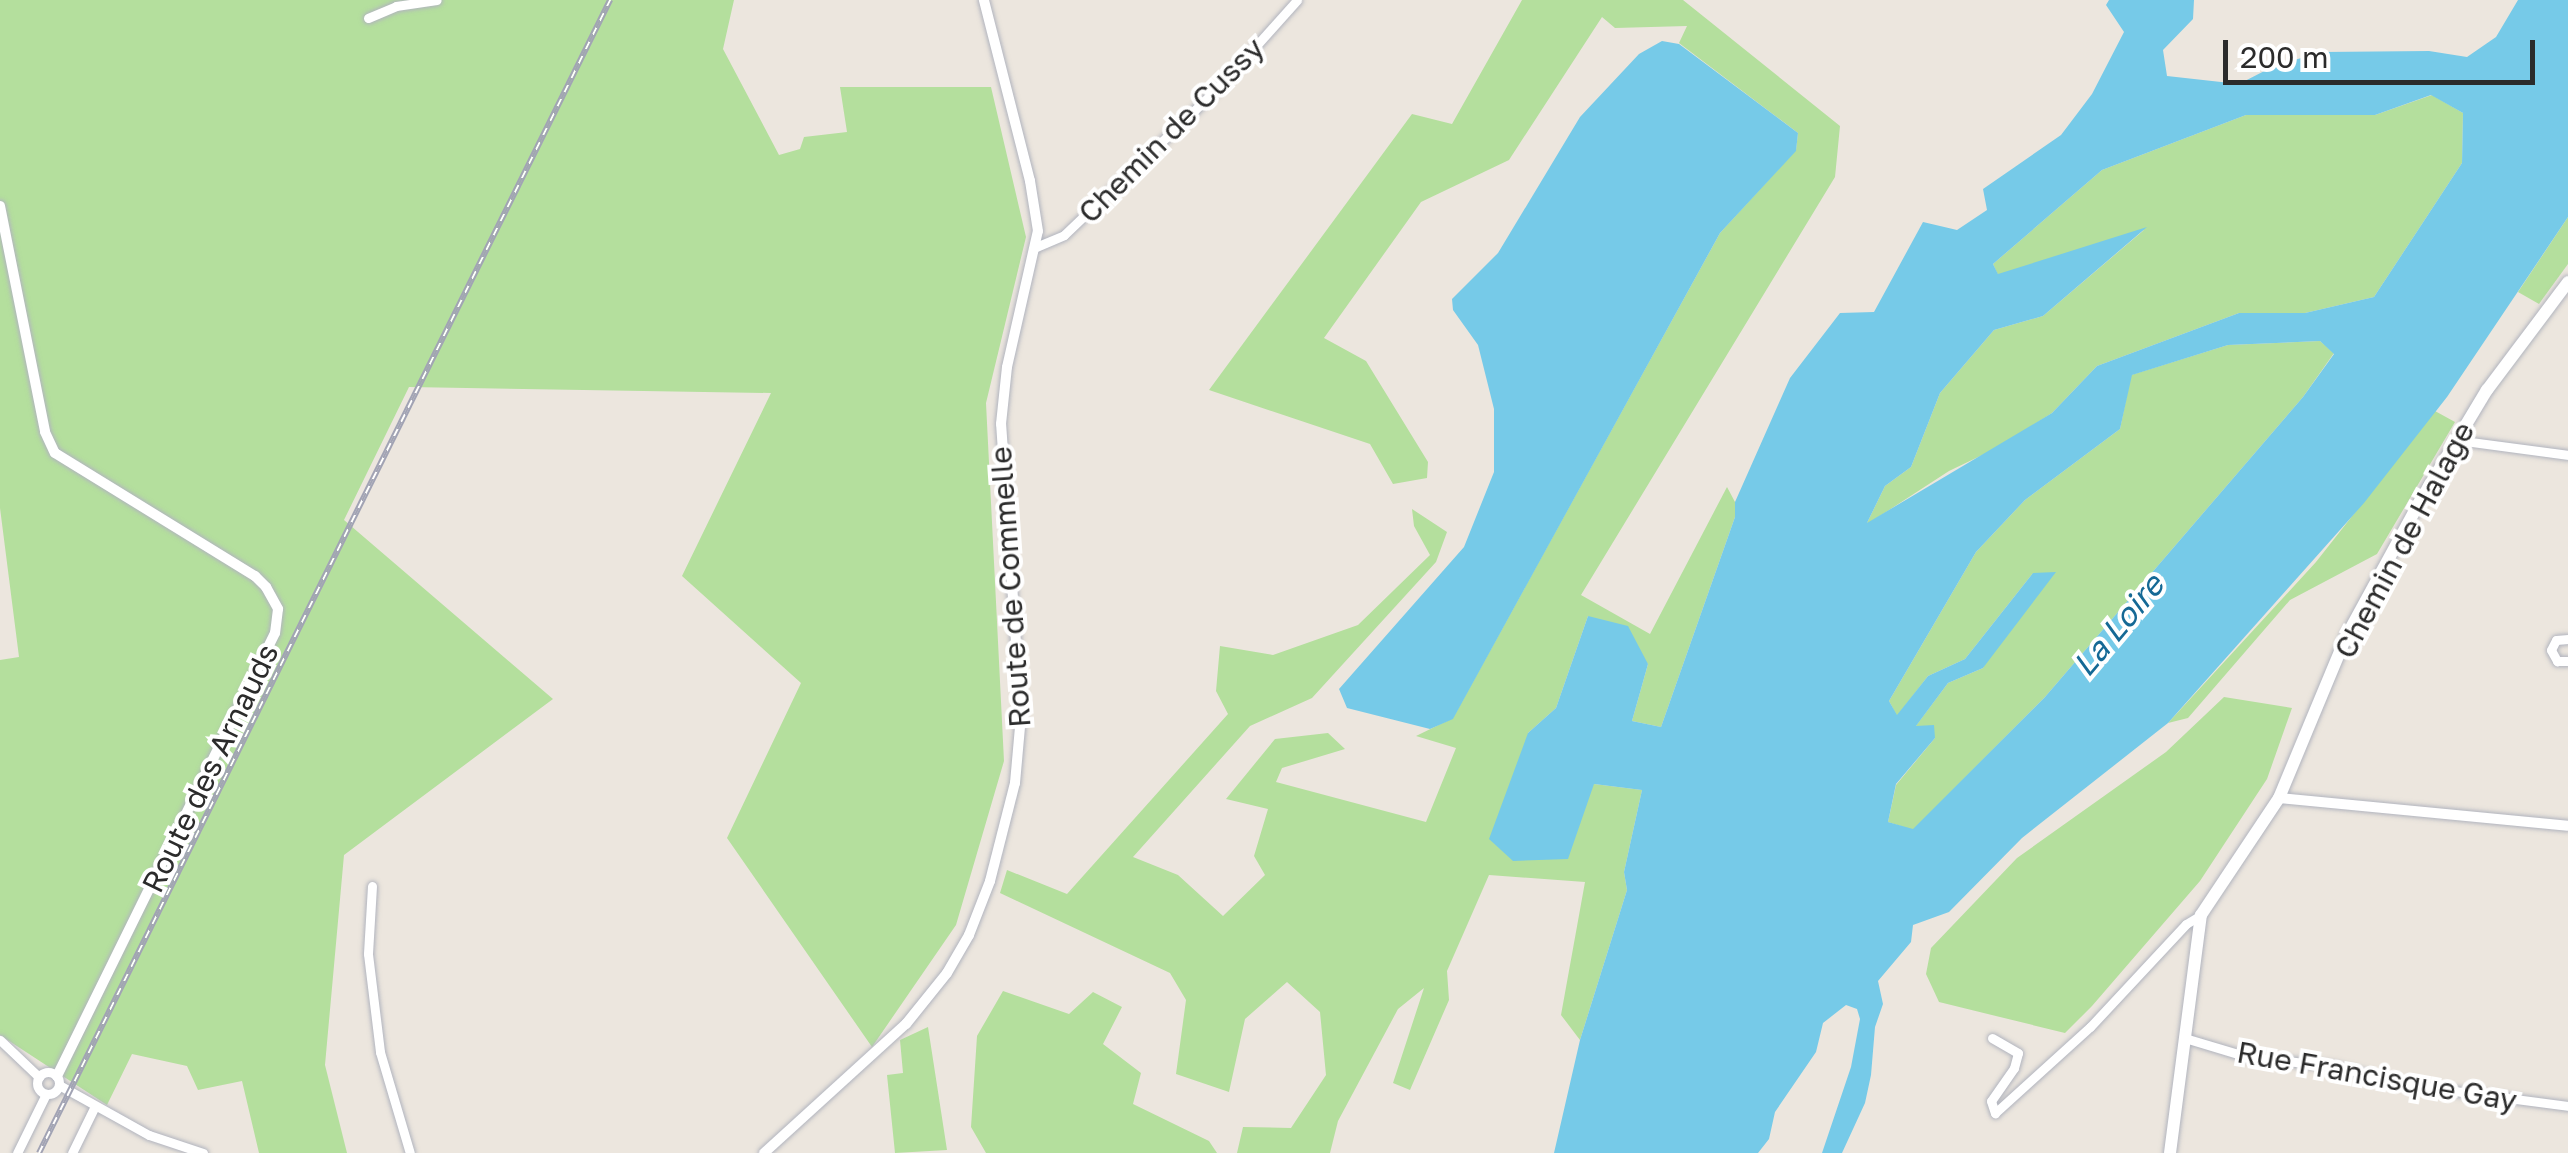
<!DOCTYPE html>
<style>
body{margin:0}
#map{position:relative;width:2568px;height:1153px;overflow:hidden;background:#ece6de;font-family:"Golos Text",sans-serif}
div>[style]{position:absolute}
.green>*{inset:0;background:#b4df9d}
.water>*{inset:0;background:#76cae8}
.roads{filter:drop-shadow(0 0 2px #b1b4be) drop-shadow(0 0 2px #b1b4be)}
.minor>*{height:9px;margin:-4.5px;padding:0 4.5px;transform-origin:4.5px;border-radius:4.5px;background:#fff}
.minor>.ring{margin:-4.5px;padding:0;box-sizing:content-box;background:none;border:9px solid #fff;border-radius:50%}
.tertiary>*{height:10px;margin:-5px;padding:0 5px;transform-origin:5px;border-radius:5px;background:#fff}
.secondary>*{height:12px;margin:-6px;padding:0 6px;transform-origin:6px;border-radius:6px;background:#fff}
.rail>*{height:6px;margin-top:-3px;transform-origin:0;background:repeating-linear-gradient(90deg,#fff 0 8px,#a1a3b4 0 16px);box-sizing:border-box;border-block:2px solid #a1a3b4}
span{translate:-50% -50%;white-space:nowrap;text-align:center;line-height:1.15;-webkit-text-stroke:8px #fff;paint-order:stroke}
.street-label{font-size:30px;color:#2b2b2b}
.water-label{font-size:32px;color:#156995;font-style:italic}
.scale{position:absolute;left:2223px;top:40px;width:312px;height:45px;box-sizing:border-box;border:5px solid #2b2b2b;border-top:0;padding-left:12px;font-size:30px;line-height:35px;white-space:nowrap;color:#2b2b2b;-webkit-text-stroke:8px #fff;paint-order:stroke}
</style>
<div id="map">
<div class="green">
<div style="clip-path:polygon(0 0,734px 0,723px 49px,779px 155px,800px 149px,804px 137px,847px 132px,840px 87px,991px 87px,1026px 237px,986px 403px,1004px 761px,956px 925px,872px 1047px,727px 838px,801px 683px,682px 576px,771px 393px,409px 387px,344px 520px,553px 699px,344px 855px,325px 1065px,347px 1153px,259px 1153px,242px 1081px,198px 1090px,187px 1066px,132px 1054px,107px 1105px,0 1035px,0 660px,19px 657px,0 508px)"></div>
<div style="clip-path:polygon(1522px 0,1683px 0,1840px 126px,1835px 177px,1581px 595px,1650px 634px,1727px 487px,1735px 502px,1735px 517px,1661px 727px,1632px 721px,1648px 664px,1588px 616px,1556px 708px,1528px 733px,1594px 784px,1642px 790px,1624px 872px,1627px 890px,1580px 1040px,1561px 1015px,1585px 882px,1489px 875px,1447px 971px,1449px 1000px,1410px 1090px,1393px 1083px,1424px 988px,1398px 1009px,1338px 1121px,1330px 1153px,1237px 1153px,1243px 1127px,1291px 1128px,1326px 1075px,1320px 1012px,1287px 982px,1245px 1019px,1229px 1092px,1176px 1074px,1186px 1000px,1170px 973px,1000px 893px,1007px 870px,1067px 894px,1228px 714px,1216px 691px,1220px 646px,1273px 655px,1358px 625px,1430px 555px,1414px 526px,1412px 509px,1447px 532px,1436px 562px,1312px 698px,1250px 726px,1133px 857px,1178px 875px,1223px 916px,1265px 875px,1254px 856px,1268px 809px,1226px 799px,1275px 739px,1328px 733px,1345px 749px,1282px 768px,1276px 782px,1426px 822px,1456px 748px,1416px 736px,1453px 718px,1720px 233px,1796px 150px,1798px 133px,1679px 43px,1687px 26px,1615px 28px,1602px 17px,1509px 160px,1421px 202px,1324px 338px,1366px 361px,1428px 462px,1427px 478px,1393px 484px,1370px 444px,1209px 390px,1412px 114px,1452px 124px)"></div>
<div style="clip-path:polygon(2432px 95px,2463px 113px,2462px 163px,2374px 297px,2305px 313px,2239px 313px,2097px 366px,2052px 413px,1999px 447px,1949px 471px,1866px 525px,1885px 486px,1911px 467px,1940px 393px,1994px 330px,2043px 316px,2144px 230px,1998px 275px,1993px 264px,2102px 170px,2246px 115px,2375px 115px)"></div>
<div style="clip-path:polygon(2568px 217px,2568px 264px,2539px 304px,2518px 292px)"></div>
<div style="clip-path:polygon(2320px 341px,2334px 353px,2303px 397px,2045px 697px,1913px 830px,1888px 822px,1896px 785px,1935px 738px,1915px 727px,1948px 683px,1983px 668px,2033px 573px,1965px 659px,1928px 676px,1897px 716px,1889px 701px,1976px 552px,2025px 500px,2120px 429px,2131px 375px,2228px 345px)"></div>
<div style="clip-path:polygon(2435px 411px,2455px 422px,2377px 554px,2290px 600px,2188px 718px,2168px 723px,2316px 562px)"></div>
<div style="clip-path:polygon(2224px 697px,2292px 708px,2267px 779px,2200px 881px,2092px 1006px,2065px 1033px,1939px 1002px,1926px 974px,1931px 948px,2017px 858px,2166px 752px)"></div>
<div style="clip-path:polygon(1003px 991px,1069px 1014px,1093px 992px,1122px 1007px,1103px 1044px,1141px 1073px,1133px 1104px,1209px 1141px,1217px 1153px,986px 1153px,971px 1127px,977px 1036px)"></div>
<div style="clip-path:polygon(928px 1027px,947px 1150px,895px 1153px,887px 1075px,903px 1073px,900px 1040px)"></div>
</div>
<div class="water">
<div style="clip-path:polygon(evenodd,2109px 0,2194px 0,2193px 19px,2163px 50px,2167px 76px,2239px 84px,2276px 65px,2323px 52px,2429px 51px,2467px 57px,2496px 37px,2518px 0,2568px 0,2568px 217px,2447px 397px,2364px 503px,2168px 723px,2022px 838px,1949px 912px,1913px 925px,1911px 942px,1878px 981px,1883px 1004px,1875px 1027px,1871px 1075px,1865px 1103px,1842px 1153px,1822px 1153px,1851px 1067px,1860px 1019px,1857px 1009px,1846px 1005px,1823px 1023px,1816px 1052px,1775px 1112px,1769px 1139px,1758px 1153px,1554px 1153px,1580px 1040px,1627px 890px,1624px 872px,1642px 790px,1594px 784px,1568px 859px,1513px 861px,1489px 839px,1528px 733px,1556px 708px,1588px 616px,1628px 626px,1648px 664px,1632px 721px,1661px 727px,1735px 517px,1735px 502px,1790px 378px,1840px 313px,1874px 312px,1923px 222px,1957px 230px,1987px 210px,1983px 189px,2061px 135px,2092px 94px,2124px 32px,2106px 5px,2109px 0,2431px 95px,2463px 113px,2462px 163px,2374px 297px,2305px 313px,2239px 313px,2097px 366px,2052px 413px,1867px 523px,1885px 486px,1911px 467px,1940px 393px,1994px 330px,2043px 316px,2147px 227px,1998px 274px,1993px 264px,2102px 170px,2246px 115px,2375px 115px,2431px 95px,2109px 0,2320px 341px,2334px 354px,2303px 397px,2045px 697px,1913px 829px,1888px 822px,1896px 784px,1935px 738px,1934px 725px,1916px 726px,1948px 683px,1983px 668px,2056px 572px,2033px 573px,1965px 659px,1928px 676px,1897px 715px,1889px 701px,1976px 552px,2025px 500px,2120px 429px,2132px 375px,2228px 345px,2320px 341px)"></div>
<div style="clip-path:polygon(1662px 41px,1679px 44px,1798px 133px,1796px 151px,1720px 233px,1453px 719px,1430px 729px,1347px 708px,1339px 689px,1464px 547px,1494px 472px,1494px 409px,1478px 345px,1453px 310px,1452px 299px,1498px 253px,1580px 117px,1639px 54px)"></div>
</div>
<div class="roads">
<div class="minor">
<div style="left:368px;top:18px;width:30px;rotate:-23deg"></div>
<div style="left:396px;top:6px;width:41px;rotate:-8.3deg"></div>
<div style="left:1036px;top:247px;width:30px;rotate:-23deg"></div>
<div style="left:1064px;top:235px;width:217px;rotate:-43.7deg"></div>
<div style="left:1221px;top:85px;width:114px;rotate:-48.2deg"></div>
<div style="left:2456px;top:440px;width:113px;rotate:7.6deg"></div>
<div style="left:2568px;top:639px;width:12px;rotate:175deg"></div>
<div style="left:2556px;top:640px;width:11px;rotate:117deg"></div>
<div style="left:2551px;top:650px;width:13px;rotate:61deg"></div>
<div style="left:2557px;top:661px;width:11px"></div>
<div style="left:372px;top:886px;width:68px;rotate:93.4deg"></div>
<div style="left:368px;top:954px;width:99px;rotate:83deg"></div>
<div style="left:380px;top:1052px;width:105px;rotate:73.5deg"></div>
<div style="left:1992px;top:1038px;width:30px;rotate:30deg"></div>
<div style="left:2018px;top:1053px;width:16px;rotate:105deg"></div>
<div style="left:2014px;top:1068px;width:40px;rotate:124.9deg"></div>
<div style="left:1991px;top:1101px;width:13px;rotate:72deg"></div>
<div style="left:1995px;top:1113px;width:128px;rotate:-42.2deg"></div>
<div style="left:2090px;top:1027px;width:141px;rotate:-47deg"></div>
<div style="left:2186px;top:924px;width:17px;rotate:-31deg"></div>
<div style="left:2188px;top:1039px;width:63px;rotate:16.7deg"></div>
<div style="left:2248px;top:1057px;width:86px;rotate:6deg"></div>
<div style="left:2334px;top:1066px;width:77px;rotate:14.2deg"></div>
<div style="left:2409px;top:1085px;width:160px;rotate:7.5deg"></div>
<div style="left:0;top:1040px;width:54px;rotate:43.5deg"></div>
<div class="ring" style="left:37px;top:1072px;width:13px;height:13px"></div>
<div style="left:59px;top:1085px;width:103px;rotate:29.1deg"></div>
<div style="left:149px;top:1135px;width:57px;rotate:18.4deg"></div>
<div style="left:17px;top:1153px;width:66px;rotate:-63.8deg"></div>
<div style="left:72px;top:1153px;width:52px;rotate:-63.9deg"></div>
</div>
<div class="tertiary">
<div style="left:0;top:206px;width:230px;rotate:78.7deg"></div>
<div style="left:45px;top:432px;width:23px;rotate:65deg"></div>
<div style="left:55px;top:453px;width:235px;rotate:31.6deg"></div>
<div style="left:255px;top:576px;width:16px;rotate:45deg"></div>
<div style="left:266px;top:587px;width:25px;rotate:61deg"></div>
<div style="left:278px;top:609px;width:24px;rotate:97deg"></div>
<div style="left:275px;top:633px;width:494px;rotate:116.2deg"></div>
<div style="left:2279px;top:798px;width:290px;rotate:5.5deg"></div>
<div style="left:764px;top:1153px;width:192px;rotate:-42.3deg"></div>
<div style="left:906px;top:1024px;width:65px;rotate:-51.2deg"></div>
<div style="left:947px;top:973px;width:44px;rotate:-59.9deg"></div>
<div style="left:969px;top:935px;width:58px;rotate:-68.7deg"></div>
<div style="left:990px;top:881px;width:101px;rotate:-75.7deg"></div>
<div style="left:1015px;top:783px;width:67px;rotate:-84.9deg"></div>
<div style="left:1021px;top:716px;width:293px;rotate:-93.9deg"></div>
<div style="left:1001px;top:424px;width:57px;rotate:-84deg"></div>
<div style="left:1007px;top:367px;width:139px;rotate:-77.2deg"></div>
<div style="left:1038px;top:231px;width:51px;rotate:-99.1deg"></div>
<div style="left:1030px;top:181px;width:187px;rotate:-104.3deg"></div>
</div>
<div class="secondary">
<div style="left:2170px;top:1153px;width:240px;rotate:-82.6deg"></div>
<div style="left:2201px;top:915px;width:141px;rotate:-56.3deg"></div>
<div style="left:2279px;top:798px;width:177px;rotate:-67.4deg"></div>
<div style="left:2347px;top:635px;width:150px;rotate:-61.4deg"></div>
<div style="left:2419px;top:503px;width:132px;rotate:-59deg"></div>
<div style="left:2487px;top:390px;width:135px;rotate:-53.1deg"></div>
</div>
</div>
<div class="rail">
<div style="left:39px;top:1153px;width:1287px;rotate:-63.65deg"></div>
</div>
<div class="street-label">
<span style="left:1171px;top:130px;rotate:-45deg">Chemin de Cussy</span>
<span style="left:2404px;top:540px;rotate:-62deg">Chemin de Halage</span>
<span style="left:1010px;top:587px;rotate:-94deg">Route de Commelle</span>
<span style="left:210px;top:768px;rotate:-64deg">Route des Arnauds</span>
<span style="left:2377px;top:1076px;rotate:10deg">Rue Francisque Gay</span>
</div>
<div class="water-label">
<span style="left:2118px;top:625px;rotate:-50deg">La Loire</span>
</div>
<div class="scale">200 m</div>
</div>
